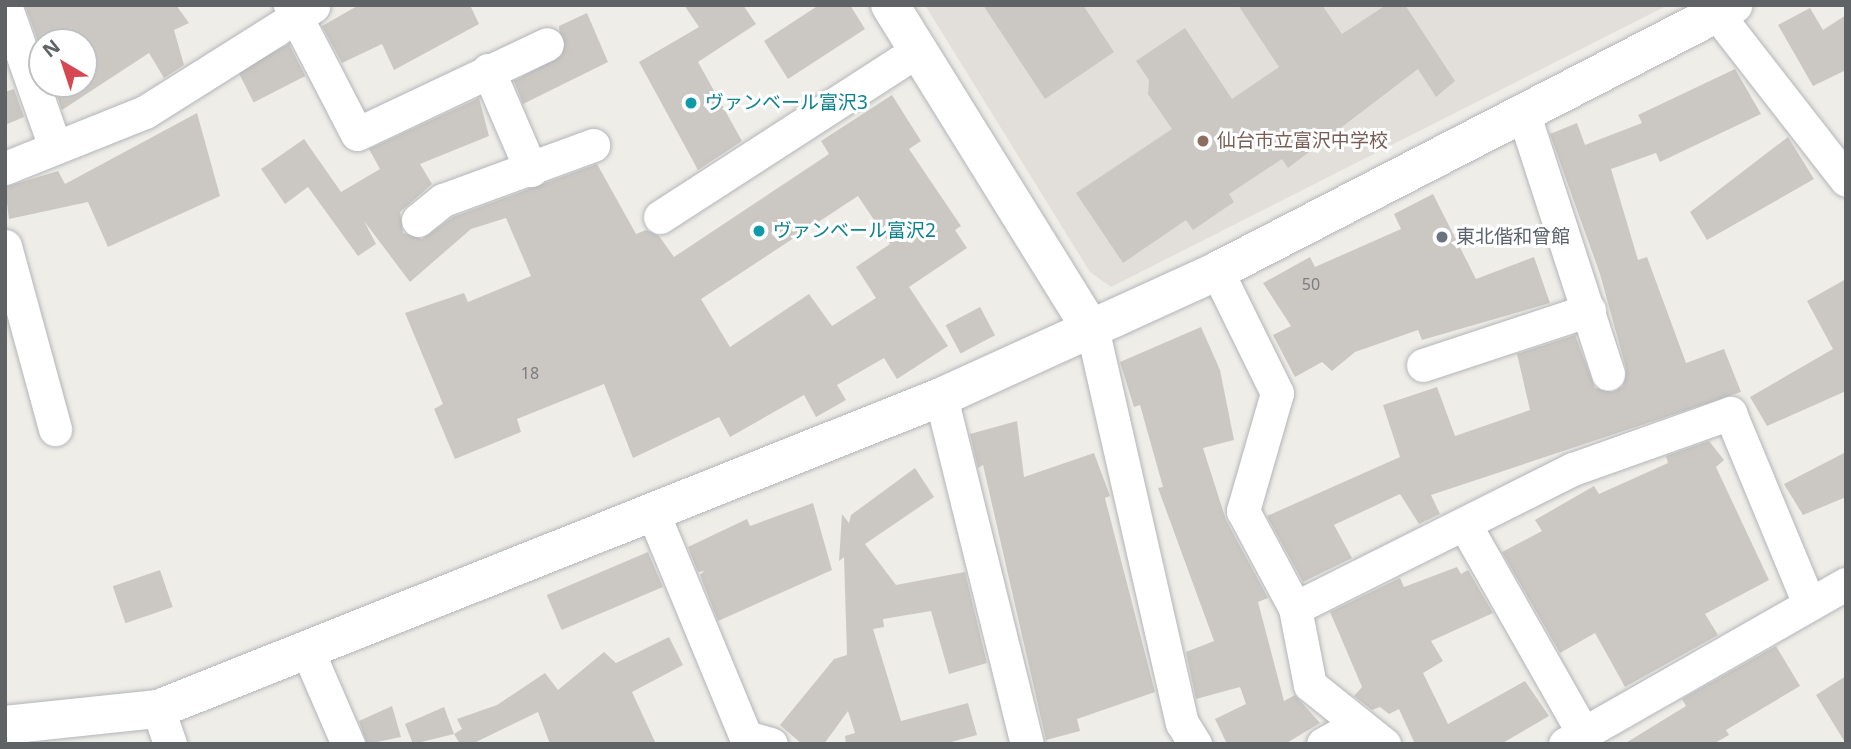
<!DOCTYPE html>
<meta charset="utf-8">
<style>
body{margin:0}
#map{position:relative;width:1851px;height:749px;overflow:hidden;background:#efede8;font-family:"Noto Sans","Noto Sans JP",sans-serif}
div>[style]{position:absolute}
.education>*{inset:0;background:#e2ded9}
.building>*{inset:0;background:#cbc8c4;transform-origin:0 0}
.roads{filter:drop-shadow(0 0 2px #b3b5b8) drop-shadow(0 0 2px #b3b5b8)}
.street>*{height:33px;margin:-16.5px;padding:0 16.5px;transform-origin:16.5px;border-radius:16.5px;background:#fff}
.secondary>*{height:38px;margin:-19px;padding:0 19px;transform-origin:19px;border-radius:19px;background:#fff}
.dots>*{width:19px;height:19px;translate:-50% -50%;box-sizing:border-box;border:4px solid #fff;border-radius:50%}
span{translate:-50% -50%;white-space:nowrap;text-align:center;line-height:1.15;-webkit-text-stroke:6px #fff;paint-order:stroke}
.number-label{font-size:16px;color:#7a7c7e}
.number-label span{-webkit-text-stroke-width:0}
.culture-label{font-size:19px;color:#0d838f}
.left{translate:0 -50%;text-align:left}
.education-label{font-size:19px;color:#785e54}
.worship-label{font-size:19px;color:#5b616d}
.frame{position:absolute;inset:0;border:7px solid #5f6366;pointer-events:none}
.north{position:absolute;left:28px;top:28px;width:70px;height:70px;box-sizing:border-box;background:#fff;border:2px solid #bfc1c2;border-radius:50%;rotate:321deg;font-size:19px;font-weight:700;line-height:28px;text-align:center;color:#5f6366}
.north::after{content:'';display:block;margin:auto;width:24px;height:32px;background:#d64752;clip-path:polygon(50% 0,100% 100%,50% 72%,0 100%)}
</style>
<div id="map">
<div class="education">
<div style="clip-path:polygon(925px 5px,1668px 5px,1111px 287px,1090px 272px)"></div>
</div>
<div class="building">
<div style="clip-path:polygon(25px 5px,176px 5px,189px 23px,174px 30px,184px 65px,164px 78px,149px 53px,62px 110px,53px 84px,84px 84px,84px 42px,42px 42px,42px 52px)"></div>
<div style="clip-path:polygon(359px 5px,470px 5px,479px 24px,394px 70px,382px 44px,342px 63px,322px 26px)"></div>
<div style="clip-path:polygon(684px 5px,743px 5px,756px 24px,698px 62px,742px 141px,698px 170px,639px 62px,699px 27px)"></div>
<div style="clip-path:polygon(819px 5px,850px 5px,865px 29px,788px 79px,764px 41px)"></div>
<div style="clip-path:polygon(983px 5px,1083px 5px,1114px 52px,1045px 99px)"></div>
<div style="clip-path:polygon(1238px 5px,1322px 5px,1342px 34px,1386px 5px,1405px 5px,1455px 81px,1436px 97px,1418px 69px,1288px 168px,1282px 159px,1229px 194px,1234px 202px,1193px 230px,1186px 220px,1123px 263px,1076px 193px,1172px 129px,1148px 94px,1149px 80px,1136px 61px,1185px 28px,1232px 99px,1279px 67px)"></div>
<div style="clip-path:polygon(1810px 8px,1823px 30px,1846px 15px,1846px 70px,1813px 86px,1778px 25px)"></div>
<div style="clip-path:polygon(587px 13px,608px 62px,523px 104px,514px 81px,562px 55px,559px 26px)"></div>
<div style="left:289px;top:44px;width:36px;height:58px;rotate:63deg"></div>
<div style="clip-path:polygon(1735px 69px,1761px 114px,1660px 162px,1656px 153px,1611px 169px,1638px 260px,1647px 257px,1686px 363px,1724px 349px,1741px 392px,1431px 495px,1440px 514px,1419px 524px,1400px 494px,1334px 525px,1352px 558px,1303px 582px,1267px 516px,1400px 457px,1383px 405px,1437px 387px,1455px 436px,1530px 410px,1517px 354px,1575px 335px,1595px 388px,1613px 392px,1623px 386px,1626px 368px,1600px 274px,1550px 134px,1577px 123px,1585px 145px,1642px 123px,1638px 115px)"></div>
<div style="clip-path:polygon(14px 89px,24px 117px,5px 125px,5px 92px)"></div>
<div style="clip-path:polygon(evenodd,892px 95px,921px 141px,909px 149px,961px 226px,955px 230px,967px 248px,909px 287px,948px 346px,897px 379px,884px 358px,837px 385px,846px 400px,816px 417px,804px 395px,730px 437px,719px 417px,633px 458px,604px 384px,517px 419px,521px 432px,455px 459px,434px 409px,443px 404px,405px 313px,464px 293px,468px 302px,531px 276px,506px 218px,471px 229px,410px 282px,364px 221px,376px 244px,358px 256px,308px 187px,285px 204px,261px 169px,304px 139px,341px 192px,380px 169px,369px 149px,479px 98px,489px 136px,420px 164px,432px 184px,400px 212px,403px 233px,422px 239px,453px 217px,597px 164px,636px 234px,646px 230px,659px 236px,674px 257px,829px 154px,821px 141px,892px 95px,858px 196px,890px 244px,856px 267px,876px 298px,832px 326px,809px 294px,730px 347px,701px 299px,858px 196px)"></div>
<div style="clip-path:polygon(197px 113px,220px 196px,108px 247px,88px 202px,9px 219px,5px 187px,58px 171px,65px 184px)"></div>
<div style="clip-path:polygon(1788px 137px,1814px 179px,1707px 240px,1690px 212px)"></div>
<div style="clip-path:polygon(1433px 194px,1476px 279px,1534px 257px,1550px 303px,1422px 340px,1418px 330px,1355px 352px,1332px 371px,1322px 362px,1295px 377px,1273px 335px,1291px 326px,1263px 283px,1310px 257px,1315px 267px,1401px 229px,1394px 214px)"></div>
<div style="clip-path:polygon(1846px 279px,1846px 391px,1767px 426px,1750px 397px,1833px 349px,1807px 301px)"></div>
<div style="left:980px;top:307px;width:32px;height:39px;rotate:62deg"></div>
<div style="clip-path:polygon(1201px 327px,1220px 370px,1234px 440px,1203px 448px,1226px 520px,1268px 598px,1258px 602px,1284px 701px,1295px 695px,1320px 723px,1285px 744px,1227px 744px,1215px 719px,1246px 704px,1240px 687px,1196px 699px,1186px 652px,1214px 641px,1158px 488px,1163px 487px,1140px 405px,1134px 407px,1120px 362px)"></div>
<div style="clip-path:polygon(1017px 421px,1024px 477px,1094px 453px,1110px 496px,1105px 498px,1155px 692px,1077px 719px,1080px 731px,1046px 740px,983px 465px,978px 468px,970px 434px)"></div>
<div style="clip-path:polygon(1709px 441px,1724px 460px,1716px 467px,1769px 580px,1705px 614px,1718px 635px,1625px 687px,1595px 633px,1560px 653px,1502px 552px,1542px 531px,1535px 520px,1594px 486px,1599px 494px,1668px 463px,1666px 456px)"></div>
<div style="clip-path:polygon(1846px 452px,1846px 497px,1803px 515px,1784px 484px)"></div>
<div style="clip-path:polygon(915px 468px,934px 497px,865px 544px,896px 585px,965px 572px,987px 663px,949px 674px,931px 611px,883px 619px,884px 627px,873px 629px,901px 721px,968px 703px,977px 735px,944px 744px,846px 744px,845px 736px,855px 733px,848px 711px,824px 744px,802px 744px,780px 725px,834px 659px,847px 655px,844px 557px,839px 561px,842px 514px,849px 523px,851px 515px)"></div>
<div style="clip-path:polygon(813px 503px,832px 570px,718px 621px,700px 575px,704px 571px,698px 572px,688px 547px,747px 519px,750px 526px)"></div>
<div style="left:648px;top:552px;width:38px;height:110px;rotate:67deg"></div>
<div style="clip-path:polygon(1457px 567px,1461px 574px,1468px 570px,1493px 613px,1431px 641px,1443px 661px,1423px 673px,1448px 724px,1525px 681px,1549px 716px,1501px 744px,1415px 744px,1399px 709px,1389px 714px,1380px 707px,1372px 710px,1354px 696px,1362px 687px,1330px 612px,1400px 578px,1404px 587px)"></div>
<div style="left:160px;top:570px;width:39px;height:50px;rotate:71deg"></div>
<div style="clip-path:polygon(669px 637px,683px 665px,632px 692px,656px 744px,550px 744px,538px 712px,472px 744px,460px 744px,454px 734px,462px 729px,457px 719px,497px 705px,545px 673px,558px 690px,604px 652px,616px 663px)"></div>
<div style="clip-path:polygon(1776px 646px,1800px 686px,1726px 730px,1729px 735px,1713px 744px,1624px 744px,1686px 706px,1682px 699px)"></div>
<div style="clip-path:polygon(1846px 676px,1846px 744px,1816px 695px)"></div>
<div style="clip-path:polygon(392px 706px,401px 737px,367px 744px,359px 721px)"></div>
<div style="clip-path:polygon(444px 707px,454px 734px,413px 744px,405px 724px)"></div>
</div>
<div class="roads">
<div class="street">
<div style="left:5px;top:5px;width:151px;rotate:70.6deg"></div>
<div style="left:290px;top:5px;width:145px;rotate:62.6deg"></div>
<div style="left:357px;top:134px;width:210px;rotate:-25.3deg"></div>
<div style="left:1717px;top:14px;width:210px;rotate:52.1deg"></div>
<div style="left:488px;top:70px;width:109px;rotate:66.7deg"></div>
<div style="left:1524px;top:115px;width:272px;rotate:72deg"></div>
<div style="left:5px;top:168px;width:151px;rotate:-21.8deg"></div>
<div style="left:145px;top:112px;width:199px;rotate:-32.2deg"></div>
<div style="left:660px;top:217px;width:307px;rotate:-32.9deg"></div>
<div style="left:418px;top:220px;width:32px;rotate:-39deg"></div>
<div style="left:443px;top:200px;width:160px;rotate:-20.1deg"></div>
<div style="left:5px;top:246px;width:190px;rotate:74.7deg"></div>
<div style="left:1217px;top:271px;width:136px;rotate:63.8deg"></div>
<div style="left:1277px;top:393px;width:123px;rotate:106.1deg"></div>
<div style="left:1243px;top:511px;width:110px;rotate:61.8deg"></div>
<div style="left:1295px;top:608px;width:78px;rotate:79deg"></div>
<div style="left:1310px;top:685px;width:95px;rotate:38.6deg"></div>
<div style="left:1093px;top:332px;width:401px;rotate:77.2deg"></div>
<div style="left:1182px;top:723px;width:25px;rotate:58deg"></div>
<div style="left:1423px;top:365px;width:175px;rotate:-18.3deg"></div>
<div style="left:941px;top:397px;width:357px;rotate:76.1deg"></div>
<div style="left:653px;top:513px;width:243px;rotate:67.5deg"></div>
<div style="left:746px;top:737px;width:26px;rotate:16deg"></div>
<div style="left:1465px;top:525px;width:239px;rotate:60.4deg"></div>
<div style="left:1295px;top:608px;width:311px;rotate:-26.6deg"></div>
<div style="left:1573px;top:469px;width:167px;rotate:-19.6deg"></div>
<div style="left:1730px;top:413px;width:207px;rotate:67.5deg"></div>
<div style="left:309px;top:654px;width:98px;rotate:66.6deg"></div>
<div style="left:158px;top:709px;width:37px;rotate:71deg"></div>
<div style="left:1323px;top:744px;width:41px;rotate:-29.1deg"></div>
<div style="left:1565px;top:744px;width:323px;rotate:-29.7deg"></div>
</div>
<div class="secondary">
<div style="left:890px;top:5px;width:385px;rotate:58.2deg"></div>
<div style="left:5px;top:725px;width:154px;rotate:-6deg"></div>
<div style="left:158px;top:709px;width:843px;rotate:-21.73deg"></div>
<div style="left:941px;top:397px;width:303px;rotate:-24.5deg"></div>
<div style="left:1217px;top:271px;width:581px;rotate:-27.27deg"></div>
</div>
</div>
<div class="dots">
<div style="left:691px;top:103px;background:#0f9aa8"></div>
<div style="left:1203px;top:141px;background:#8d6e63"></div>
<div style="left:759px;top:231px;background:#0f9aa8"></div>
<div style="left:1442px;top:237px;background:#6b7280"></div>
</div>
<div class="number-label">
<span style="left:1311px;top:284px">50</span>
<span style="left:530px;top:373px">18</span>
</div>
<div class="culture-label">
<span class="left" style="left:705px;top:103px">ヴァンベール富沢3</span>
<span class="left" style="left:773px;top:231px">ヴァンベール富沢2</span>
</div>
<div class="education-label">
<span class="left" style="left:1217px;top:141px">仙台市立富沢中学校</span>
</div>
<div class="worship-label">
<span class="left" style="left:1456px;top:237px">東北偕和曾館</span>
</div>
<div class="frame"></div>
<div class="north">N</div>
</div>
